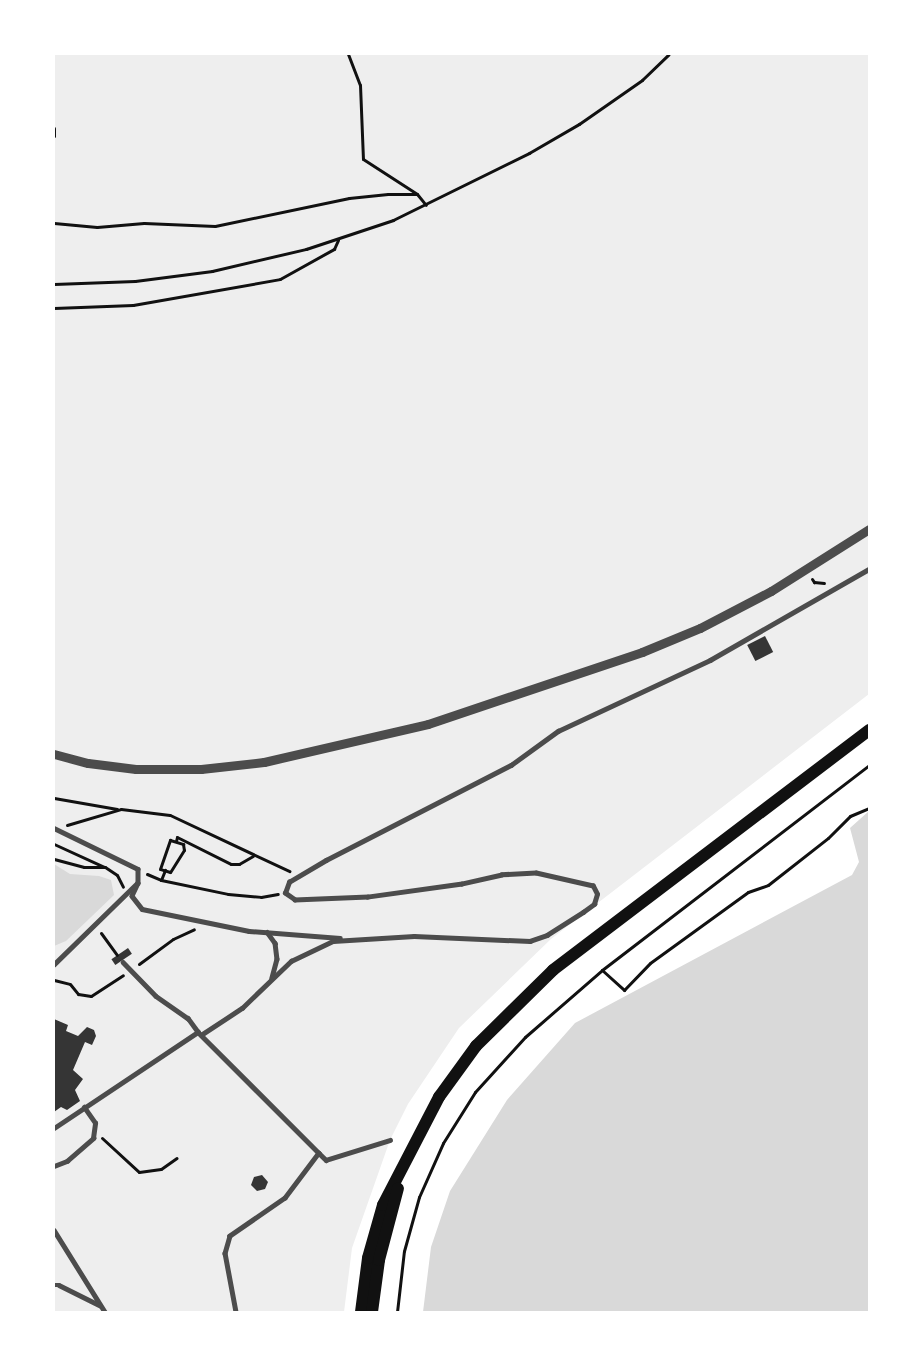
<!DOCTYPE html>
<style>
body{margin:0}
#map{position:relative;width:923px;height:1366px;overflow:hidden;background:#fff;font-family:Raleway,sans-serif}
div>[style]{position:absolute}
.green>*{inset:0;background:#eee}
.water>*{inset:0;background:#d9d9d9}
.building>*{inset:0;background:#353535;transform-origin:0 0}
.path>*{height:3px;margin:-1.5px;padding:0 1.5px;transform-origin:1.5px;border-radius:1.5px;background:#111}
.pedestrian>*{height:4.5px;margin:-2.25px;padding:0 2.25px;transform-origin:2.25px;border-radius:2.25px;background:#4c4c4c}
.tertiary>*{height:9px;margin:-4.5px;padding:0 4.5px;transform-origin:4.5px;border-radius:4.5px;background:#4c4c4c}
.primary>*{height:12px;margin:-6px;padding:0 6px;transform-origin:6px;border-radius:6px;background:#111}
span{translate:-50% -50%;white-space:nowrap;text-align:center;line-height:1.15;-webkit-text-stroke:5px #fff;paint-order:stroke}
.frame{position:absolute;inset:0;border:55px solid #fff;pointer-events:none}
</style>
<div id="map">
<div class="green">
<div style="clip-path:polygon(54px 54px,869px 54px,869px 694px,551px 939px,459px 1028px,408px 1104px,390px 1140px,352px 1248px,344px 1312px,54px 1312px)"></div>
</div>
<div class="water">
<div style="clip-path:polygon(869px 811px,869px 1312px,423px 1312px,431px 1247px,450px 1191px,507px 1100px,575px 1023px,852px 875px,859px 862px,850px 828px)"></div>
<div style="clip-path:polygon(54px 864px,70px 874px,99px 876px,111px 880px,114px 895px,66px 941px,54px 946px)"></div>
</div>
<div class="building">
<div style="left:765px;top:636px;width:18px;height:20px;rotate:63deg"></div>
<div style="left:128px;top:948px;width:7px;height:20px;rotate:56deg"></div>
<div style="clip-path:polygon(54px 1019px,68px 1025px,66px 1031px,78px 1036px,87px 1027px,94px 1030px,96px 1036px,92px 1045px,85px 1042px,73px 1070px,83px 1079px,75px 1090px,80px 1101px,67px 1110px,61px 1107px,54px 1112px)"></div>
<div style="clip-path:polygon(262px 1175px,268px 1182px,265px 1189px,257px 1191px,251px 1185px,254px 1177px)"></div>
</div>
<div class="path">
<div style="left:348px;top:54px;width:33px;rotate:69deg"></div>
<div style="left:360px;top:85px;width:74px;rotate:87.7deg"></div>
<div style="left:363px;top:159px;width:64px;rotate:32.9deg"></div>
<div style="left:54px;top:128px;width:8px;rotate:90deg"></div>
<div style="left:54px;top:223px;width:43px;rotate:5.3deg"></div>
<div style="left:97px;top:227px;width:47px;rotate:-4.9deg"></div>
<div style="left:144px;top:223px;width:71px;rotate:2.4deg"></div>
<div style="left:215px;top:226px;width:137px;rotate:-11.8deg"></div>
<div style="left:349px;top:198px;width:39px;rotate:-6deg"></div>
<div style="left:388px;top:194px;width:29px"></div>
<div style="left:417px;top:194px;width:14px;rotate:51deg"></div>
<div style="left:54px;top:284px;width:81px;rotate:-2.1deg"></div>
<div style="left:135px;top:281px;width:78px;rotate:-7.4deg"></div>
<div style="left:212px;top:271px;width:97px;rotate:-13.2deg"></div>
<div style="left:306px;top:249px;width:92px;rotate:-18.4deg"></div>
<div style="left:393px;top:220px;width:152px;rotate:-26.2deg"></div>
<div style="left:529px;top:153px;width:58px;rotate:-30.1deg"></div>
<div style="left:579px;top:124px;width:77px;rotate:-34.9deg"></div>
<div style="left:642px;top:80px;width:37px;rotate:-44deg"></div>
<div style="left:54px;top:308px;width:79px;rotate:-2.2deg"></div>
<div style="left:133px;top:305px;width:149px;rotate:-10deg"></div>
<div style="left:280px;top:279px;width:62px;rotate:-29.1deg"></div>
<div style="left:334px;top:249px;width:10px;rotate:-66deg"></div>
<div style="left:812px;top:579px;width:4px;rotate:56deg"></div>
<div style="left:814px;top:582px;width:10px;rotate:6deg"></div>
<div style="left:54px;top:798px;width:64px;rotate:9.9deg"></div>
<div style="left:67px;top:825px;width:56px;rotate:-16.5deg"></div>
<div style="left:121px;top:809px;width:49px;rotate:7deg"></div>
<div style="left:170px;top:815px;width:132px;rotate:25.2deg"></div>
<div style="left:170px;top:840px;width:14px;rotate:17deg"></div>
<div style="left:183px;top:844px;width:6px;rotate:81deg"></div>
<div style="left:184px;top:850px;width:26px;rotate:122deg"></div>
<div style="left:170px;top:872px;width:10px;rotate:-163deg"></div>
<div style="left:160px;top:869px;width:31px;rotate:-71deg"></div>
<div style="left:176px;top:841px;width:4px;rotate:-76deg"></div>
<div style="left:177px;top:837px;width:60px;rotate:26.6deg"></div>
<div style="left:231px;top:864px;width:8px"></div>
<div style="left:239px;top:864px;width:16px;rotate:-30deg"></div>
<div style="left:54px;top:844px;width:55px;rotate:24.7deg"></div>
<div style="left:54px;top:859px;width:31px;rotate:15deg"></div>
<div style="left:84px;top:867px;width:21px"></div>
<div style="left:105px;top:867px;width:14px;rotate:34deg"></div>
<div style="left:117px;top:875px;width:13px;rotate:63deg"></div>
<div style="left:147px;top:874px;width:15px;rotate:23deg"></div>
<div style="left:161px;top:880px;width:68px;rotate:11.8deg"></div>
<div style="left:228px;top:894px;width:33px;rotate:5deg"></div>
<div style="left:261px;top:897px;width:17px;rotate:-10deg"></div>
<div style="left:161px;top:880px;width:11px;rotate:-68deg"></div>
<div style="left:101px;top:933px;width:27px;rotate:54deg"></div>
<div style="left:139px;top:964px;width:42px;rotate:-36.3deg"></div>
<div style="left:173px;top:939px;width:23px;rotate:-25deg"></div>
<div style="left:602px;top:970px;width:30px;rotate:42deg"></div>
<div style="left:624px;top:990px;width:37px;rotate:-46deg"></div>
<div style="left:650px;top:963px;width:121px;rotate:-35.9deg"></div>
<div style="left:748px;top:892px;width:21px;rotate:-19deg"></div>
<div style="left:768px;top:885px;width:76px;rotate:-38.1deg"></div>
<div style="left:828px;top:838px;width:31px;rotate:-45deg"></div>
<div style="left:850px;top:816px;width:21px;rotate:-23deg"></div>
<div style="left:54px;top:980px;width:16px;rotate:14deg"></div>
<div style="left:70px;top:984px;width:13px;rotate:51deg"></div>
<div style="left:78px;top:994px;width:13px;rotate:9deg"></div>
<div style="left:91px;top:996px;width:38px;rotate:-33deg"></div>
<div style="left:102px;top:1138px;width:50px;rotate:42.6deg"></div>
<div style="left:139px;top:1172px;width:22px;rotate:-8deg"></div>
<div style="left:161px;top:1169px;width:19px;rotate:-35deg"></div>
<div style="left:397px;top:1312px;width:61px;rotate:-83.5deg"></div>
<div style="left:404px;top:1251px;width:56px;rotate:-74.5deg"></div>
<div style="left:419px;top:1197px;width:59px;rotate:-66deg"></div>
<div style="left:443px;top:1143px;width:60px;rotate:-57.9deg"></div>
<div style="left:475px;top:1092px;width:74px;rotate:-47.7deg"></div>
<div style="left:525px;top:1037px;width:102px;rotate:-41deg"></div>
<div style="left:602px;top:970px;width:337px;rotate:-37.5deg"></div>
</div>
<div class="pedestrian">
<div style="left:54px;top:828px;width:93px;rotate:26deg"></div>
<div style="left:138px;top:869px;width:14px;rotate:90deg"></div>
<div style="left:138px;top:883px;width:117px;rotate:135.7deg"></div>
<div style="left:138px;top:883px;width:14px;rotate:115deg"></div>
<div style="left:132px;top:896px;width:16px;rotate:52deg"></div>
<div style="left:142px;top:909px;width:109px;rotate:11.6deg"></div>
<div style="left:249px;top:931px;width:91px;rotate:4.4deg"></div>
<div style="left:267px;top:932px;width:14px;rotate:54deg"></div>
<div style="left:275px;top:943px;width:16px;rotate:83deg"></div>
<div style="left:277px;top:959px;width:20px;rotate:105deg"></div>
<div style="left:123px;top:962px;width:47px;rotate:45.9deg"></div>
<div style="left:156px;top:996px;width:39px;rotate:35deg"></div>
<div style="left:188px;top:1018px;width:17px;rotate:54deg"></div>
<div style="left:201px;top:1035px;width:49px;rotate:-33.4deg"></div>
<div style="left:242px;top:1008px;width:68px;rotate:-43.8deg"></div>
<div style="left:291px;top:961px;width:47px;rotate:-25.5deg"></div>
<div style="left:333px;top:941px;width:81px;rotate:-3.5deg"></div>
<div style="left:414px;top:936px;width:116px;rotate:2.5deg"></div>
<div style="left:530px;top:941px;width:18px;rotate:-19deg"></div>
<div style="left:547px;top:935px;width:43px;rotate:-32.6deg"></div>
<div style="left:583px;top:912px;width:14px;rotate:-36deg"></div>
<div style="left:594px;top:904px;width:10px;rotate:-73deg"></div>
<div style="left:597px;top:894px;width:9px;rotate:-117deg"></div>
<div style="left:593px;top:886px;width:58px;rotate:-167.2deg"></div>
<div style="left:536px;top:873px;width:34px;rotate:177deg"></div>
<div style="left:502px;top:875px;width:41px;rotate:167.3deg"></div>
<div style="left:462px;top:884px;width:95px;rotate:172.1deg"></div>
<div style="left:368px;top:897px;width:73px;rotate:177.6deg"></div>
<div style="left:295px;top:900px;width:12px;rotate:-145deg"></div>
<div style="left:285px;top:893px;width:12px;rotate:-70deg"></div>
<div style="left:289px;top:882px;width:43px;rotate:-30.7deg"></div>
<div style="left:326px;top:860px;width:208px;rotate:-27.2deg"></div>
<div style="left:511px;top:765px;width:58px;rotate:-35.9deg"></div>
<div style="left:558px;top:731px;width:168px;rotate:-25deg"></div>
<div style="left:710px;top:660px;width:183px;rotate:-29.8deg"></div>
<div style="left:54px;top:1128px;width:173px;rotate:-33.7deg"></div>
<div style="left:198px;top:1032px;width:171px;rotate:45deg"></div>
<div style="left:319px;top:1153px;width:56px;rotate:127.1deg"></div>
<div style="left:285px;top:1198px;width:67px;rotate:145.4deg"></div>
<div style="left:230px;top:1236px;width:18px;rotate:106deg"></div>
<div style="left:225px;top:1253px;width:60px;rotate:79.4deg"></div>
<div style="left:319px;top:1153px;width:10px;rotate:45deg"></div>
<div style="left:326px;top:1160px;width:67px;rotate:-17.4deg"></div>
<div style="left:54px;top:1166px;width:14px;rotate:-21deg"></div>
<div style="left:67px;top:1161px;width:35px;rotate:-41deg"></div>
<div style="left:93px;top:1138px;width:15px;rotate:-82deg"></div>
<div style="left:95px;top:1123px;width:19px;rotate:-125deg"></div>
<div style="left:54px;top:1230px;width:97px;rotate:58.1deg"></div>
<div style="left:54px;top:1285px;width:5px"></div>
<div style="left:59px;top:1285px;width:45px;rotate:26.6deg"></div>
</div>
<div class="tertiary">
<div style="left:54px;top:754px;width:35px;rotate:15deg"></div>
<div style="left:88px;top:763px;width:48px;rotate:7.1deg"></div>
<div style="left:136px;top:769px;width:65px"></div>
<div style="left:201px;top:769px;width:63px;rotate:-6.3deg"></div>
<div style="left:264px;top:762px;width:168px;rotate:-13deg"></div>
<div style="left:428px;top:724px;width:226px;rotate:-18.6deg"></div>
<div style="left:642px;top:652px;width:63px;rotate:-22.5deg"></div>
<div style="left:700px;top:628px;width:80px;rotate:-27.5deg"></div>
<div style="left:771px;top:591px;width:116px;rotate:-32.3deg"></div>
</div>
<div class="primary">
<div style="left:361px;top:1312px;width:54px;rotate:-82.6deg"></div>
<div style="left:368px;top:1258px;width:55px;rotate:-74.2deg"></div>
<div style="left:383px;top:1205px;width:122px;rotate:-62.6deg"></div>
<div style="left:439px;top:1097px;width:63px;rotate:-54deg"></div>
<div style="left:476px;top:1046px;width:108px;rotate:-44.6deg"></div>
<div style="left:553px;top:970px;width:397px;rotate:-37.2deg"></div>
<div style="left:372px;top:1312px;width:52px;rotate:-82.3deg"></div>
<div style="left:379px;top:1260px;width:74px;rotate:-75.2deg"></div>
</div>
<div class="frame"></div>
</div>
